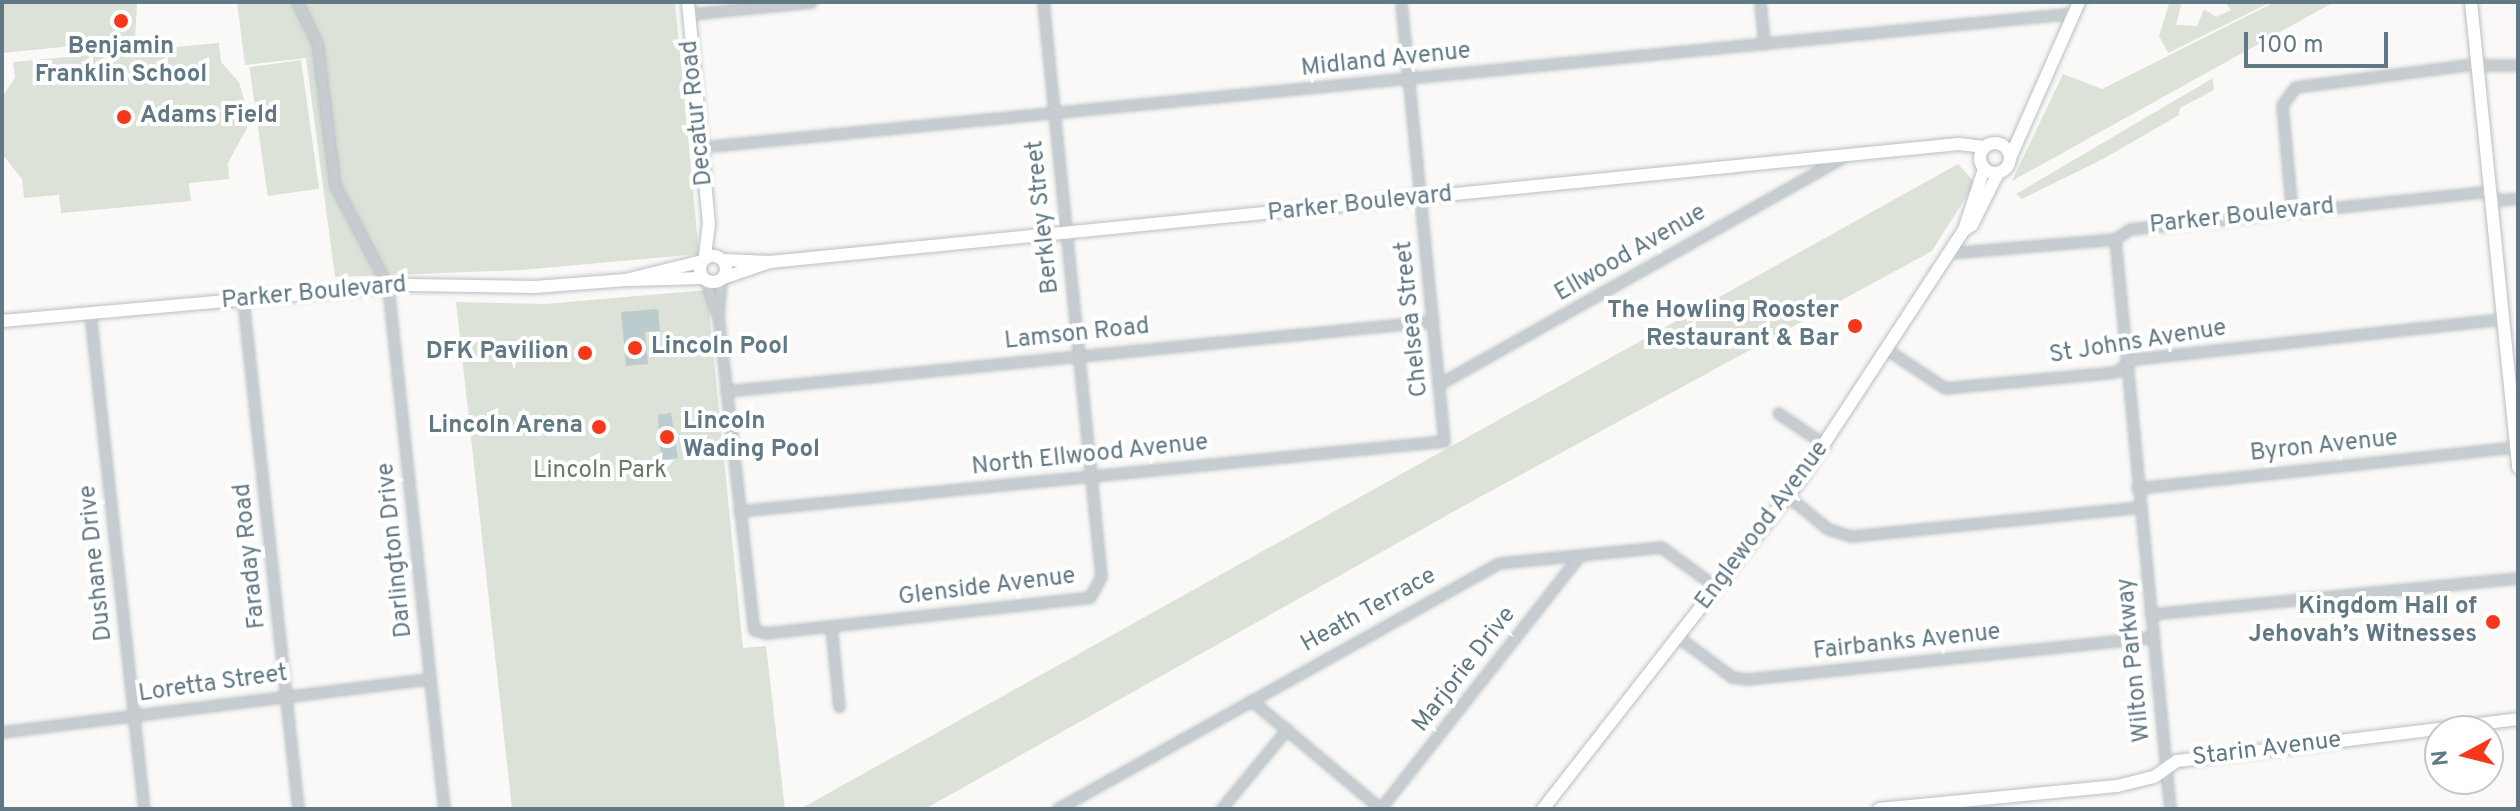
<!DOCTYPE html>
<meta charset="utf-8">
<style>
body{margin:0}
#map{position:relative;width:2520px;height:811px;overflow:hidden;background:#faf9f7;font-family:Overpass,sans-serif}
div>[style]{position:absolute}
.green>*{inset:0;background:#dce2d7;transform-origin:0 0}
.water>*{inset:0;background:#bcccce}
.roads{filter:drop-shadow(0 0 2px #b8c0c4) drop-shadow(0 0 2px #b8c0c4)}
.street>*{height:9px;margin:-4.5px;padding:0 4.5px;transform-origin:4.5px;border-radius:4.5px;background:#c6cccf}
.secondary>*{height:12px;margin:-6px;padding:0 6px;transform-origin:6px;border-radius:6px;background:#fff}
.secondary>.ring{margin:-6px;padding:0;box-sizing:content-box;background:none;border:12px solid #fff;border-radius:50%}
.dots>*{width:22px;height:22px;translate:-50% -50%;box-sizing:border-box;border:4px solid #fff;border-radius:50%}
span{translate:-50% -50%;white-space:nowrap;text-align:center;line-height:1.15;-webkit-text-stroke:8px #fff;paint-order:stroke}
.poi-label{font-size:24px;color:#617985;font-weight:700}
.left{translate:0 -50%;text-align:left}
.right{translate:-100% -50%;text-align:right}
.street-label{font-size:24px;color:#617985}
.park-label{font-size:24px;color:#697b61}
.frame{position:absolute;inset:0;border:4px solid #617985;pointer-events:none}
.north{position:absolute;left:2424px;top:715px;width:80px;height:80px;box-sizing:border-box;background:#fff;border:2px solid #c0c9ce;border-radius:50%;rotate:263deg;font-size:22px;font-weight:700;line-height:32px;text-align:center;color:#617985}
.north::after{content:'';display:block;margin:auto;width:28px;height:36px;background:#f6371a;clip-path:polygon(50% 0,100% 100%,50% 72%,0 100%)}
.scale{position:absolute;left:2244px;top:32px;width:144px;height:36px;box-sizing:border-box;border:4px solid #617985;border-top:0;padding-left:10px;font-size:24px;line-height:28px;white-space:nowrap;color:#617985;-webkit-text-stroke:6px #fff;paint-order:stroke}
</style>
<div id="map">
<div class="green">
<div style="clip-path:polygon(2px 2px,137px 2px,135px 40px,2px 53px)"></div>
<div style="clip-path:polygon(237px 2px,675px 2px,699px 254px,522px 270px,335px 277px,306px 58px,245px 65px)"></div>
<div style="clip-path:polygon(2182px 2px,2176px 25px,2197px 26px,2204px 9px,2216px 17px,2231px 10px,2225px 2px,2271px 2px,2168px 53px,2159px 36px,2169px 4px)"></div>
<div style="clip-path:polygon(2275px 2px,2334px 2px,2012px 181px,2063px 74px,2102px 89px)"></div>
<div style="clip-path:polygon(219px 43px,221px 62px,239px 82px,246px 107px,247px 128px,228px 163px,229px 179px,189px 183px,191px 201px,61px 213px,59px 195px,24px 198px,22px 179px,2px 154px,2px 97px,15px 78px,13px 62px)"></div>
<div style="left:301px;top:60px;width:130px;height:52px;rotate:82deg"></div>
<div style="clip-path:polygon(2213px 78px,2214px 90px,2180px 108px,2179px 115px,2103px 159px,2022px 199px,2016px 194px)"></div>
<div style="clip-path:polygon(1958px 164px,1975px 183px,1932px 251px,1467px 504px,925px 809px,800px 809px)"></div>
<div style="clip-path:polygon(707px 290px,743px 648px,766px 646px,785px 809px,512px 809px,456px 302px,545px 304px)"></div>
</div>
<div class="water">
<div style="clip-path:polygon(658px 309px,660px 331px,645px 332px,648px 364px,626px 366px,621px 312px)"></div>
<div style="clip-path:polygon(671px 413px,678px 458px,661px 460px,658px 415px)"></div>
</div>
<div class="roads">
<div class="street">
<div style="left:297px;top:2px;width:46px;rotate:64deg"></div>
<div style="left:317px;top:43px;width:143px;rotate:82.8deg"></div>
<div style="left:335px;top:185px;width:115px;rotate:62.5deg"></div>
<div style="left:388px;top:287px;width:525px;rotate:83.88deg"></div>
<div style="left:1760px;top:2px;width:42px;rotate:84.6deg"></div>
<div style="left:689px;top:14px;width:123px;rotate:-5.6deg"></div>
<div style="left:701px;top:147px;width:1380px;rotate:-5.57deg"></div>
<div style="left:2292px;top:213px;width:108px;rotate:-95.3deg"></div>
<div style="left:2282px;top:105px;width:22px;rotate:-54deg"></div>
<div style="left:2295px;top:87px;width:172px;rotate:-7.3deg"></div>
<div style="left:2466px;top:65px;width:52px"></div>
<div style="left:2115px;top:239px;width:573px;rotate:84.49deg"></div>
<div style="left:1948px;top:253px;width:168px;rotate:-4.8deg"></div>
<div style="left:2115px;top:239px;width:18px;rotate:-34deg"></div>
<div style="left:2130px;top:229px;width:355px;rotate:-6deg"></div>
<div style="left:2483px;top:192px;width:19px;rotate:25deg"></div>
<div style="left:2500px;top:200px;width:18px;rotate:-6deg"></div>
<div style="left:706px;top:281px;width:34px;rotate:73deg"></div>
<div style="left:721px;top:281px;width:35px;rotate:95deg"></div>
<div style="left:718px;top:316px;width:316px;rotate:83.5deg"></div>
<div style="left:754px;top:630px;width:12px;rotate:14deg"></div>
<div style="left:766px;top:633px;width:326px;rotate:-6.3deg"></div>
<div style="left:1090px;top:597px;width:24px;rotate:-62deg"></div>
<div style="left:1101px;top:576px;width:577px;rotate:-95.77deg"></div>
<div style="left:243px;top:300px;width:512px;rotate:83.83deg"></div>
<div style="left:90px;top:313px;width:499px;rotate:83.8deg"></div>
<div style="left:1886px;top:349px;width:71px;rotate:33.5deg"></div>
<div style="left:1945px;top:388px;width:171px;rotate:-5.4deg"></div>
<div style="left:2115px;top:372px;width:23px;rotate:-34deg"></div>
<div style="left:2134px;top:359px;width:370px;rotate:-6.2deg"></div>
<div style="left:1439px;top:384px;width:461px;rotate:-29.3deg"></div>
<div style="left:726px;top:391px;width:710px;rotate:-5.65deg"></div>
<div style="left:1778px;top:413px;width:57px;rotate:34.2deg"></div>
<div style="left:2137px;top:488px;width:381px;rotate:-6.2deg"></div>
<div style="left:1789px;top:497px;width:50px;rotate:39.4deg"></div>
<div style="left:1828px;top:529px;width:24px;rotate:17deg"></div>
<div style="left:1851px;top:536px;width:289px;rotate:-5.7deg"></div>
<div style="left:739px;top:511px;width:708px;rotate:-5.67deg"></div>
<div style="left:1444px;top:441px;width:441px;rotate:-95.6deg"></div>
<div style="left:2150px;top:614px;width:370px;rotate:-5.6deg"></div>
<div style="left:831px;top:626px;width:81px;rotate:84.4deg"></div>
<div style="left:1678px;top:637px;width:67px;rotate:36.5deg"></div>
<div style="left:1732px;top:677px;width:15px;rotate:8deg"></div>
<div style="left:1747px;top:679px;width:407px;rotate:-5.9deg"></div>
<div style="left:1251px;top:700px;width:170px;rotate:40deg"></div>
<div style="left:2px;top:732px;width:430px;rotate:-7.1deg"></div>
<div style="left:1057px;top:809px;width:506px;rotate:-29.1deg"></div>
<div style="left:1499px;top:563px;width:163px;rotate:-5.6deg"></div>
<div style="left:1661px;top:547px;width:68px;rotate:36deg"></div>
<div style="left:1221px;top:809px;width:104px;rotate:-50.5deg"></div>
<div style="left:1380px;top:809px;width:323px;rotate:-51.8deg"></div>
</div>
<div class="secondary">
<div style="left:688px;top:2px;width:222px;rotate:84.6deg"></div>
<div style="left:709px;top:223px;width:35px;rotate:97deg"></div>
<div style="left:2471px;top:2px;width:468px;rotate:84.2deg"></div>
<div class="ring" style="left:1980px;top:143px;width:18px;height:18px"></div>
<div style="left:2010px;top:158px;width:171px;rotate:-66.1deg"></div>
<div style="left:1964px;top:230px;width:64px;rotate:-71.8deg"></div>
<div class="ring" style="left:700px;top:256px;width:14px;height:14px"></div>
<div style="left:723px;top:260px;width:47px;rotate:2.4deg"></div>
<div style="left:770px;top:262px;width:1195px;rotate:-5.67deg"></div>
<div style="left:1959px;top:144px;width:25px;rotate:7deg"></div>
<div style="left:723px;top:278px;width:50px;rotate:-18.8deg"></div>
<div style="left:629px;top:280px;width:74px;rotate:-1.5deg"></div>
<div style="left:2px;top:321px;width:409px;rotate:-5.1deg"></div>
<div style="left:409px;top:285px;width:126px;rotate:0.9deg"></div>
<div style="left:535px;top:287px;width:91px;rotate:-4.4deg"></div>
<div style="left:626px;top:280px;width:79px;rotate:-13.9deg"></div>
<div style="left:1543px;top:809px;width:419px;rotate:-52deg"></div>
<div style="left:1801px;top:479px;width:298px;rotate:-56.8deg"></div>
<div style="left:1964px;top:230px;width:9px;rotate:-32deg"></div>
<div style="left:1972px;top:225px;width:58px;rotate:-63.4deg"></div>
<div style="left:1879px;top:809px;width:239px;rotate:-5.5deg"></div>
<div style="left:2117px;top:786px;width:38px;rotate:-14deg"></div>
<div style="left:2154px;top:777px;width:28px;rotate:-35deg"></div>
<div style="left:2177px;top:761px;width:344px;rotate:-7deg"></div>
</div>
</div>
<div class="dots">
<div style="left:121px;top:21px;background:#f6371a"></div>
<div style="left:124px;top:117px;background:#f6371a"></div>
<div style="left:1855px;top:326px;background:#f6371a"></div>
<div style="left:635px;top:348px;background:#f6371a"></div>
<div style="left:585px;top:353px;background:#f6371a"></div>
<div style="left:599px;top:427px;background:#f6371a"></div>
<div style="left:667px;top:437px;background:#f6371a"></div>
<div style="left:2493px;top:622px;background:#f6371a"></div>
</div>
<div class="poi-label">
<span style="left:121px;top:62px">Benjamin<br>Franklin School</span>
<span class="left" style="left:140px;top:117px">Adams Field</span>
<span class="right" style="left:1839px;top:326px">The Howling Rooster<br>Restaurant &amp; Bar</span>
<span class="left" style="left:651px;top:348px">Lincoln Pool</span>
<span class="right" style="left:569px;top:353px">DFK Pavilion</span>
<span class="left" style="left:683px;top:437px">Lincoln<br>Wading Pool</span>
<span class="right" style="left:583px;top:427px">Lincoln Arena</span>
<span class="right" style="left:2477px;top:622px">Kingdom Hall of<br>Jehovah’s Witnesses</span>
</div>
<div class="street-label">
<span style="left:1386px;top:61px;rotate:-6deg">Midland Avenue</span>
<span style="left:698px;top:113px;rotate:-96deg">Decatur Road</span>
<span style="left:1360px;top:205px;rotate:-6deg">Parker Boulevard</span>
<span style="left:1044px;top:217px;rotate:-96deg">Berkley Street</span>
<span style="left:2242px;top:217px;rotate:-6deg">Parker Boulevard</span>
<span style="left:1631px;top:254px;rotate:-30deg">Ellwood Avenue</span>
<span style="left:314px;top:294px;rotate:-5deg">Parker Boulevard</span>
<span style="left:1413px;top:319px;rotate:-96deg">Chelsea Street</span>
<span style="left:1077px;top:335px;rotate:-6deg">Lamson Road</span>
<span style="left:2138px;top:343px;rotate:-9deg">St Johns Avenue</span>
<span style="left:2324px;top:447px;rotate:-6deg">Byron Avenue</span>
<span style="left:1090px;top:456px;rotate:-6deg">North Ellwood Avenue</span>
<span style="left:1763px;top:526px;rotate:-53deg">Englewood Avenue</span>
<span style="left:396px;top:550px;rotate:-96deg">Darlington Drive</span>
<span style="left:251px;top:556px;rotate:-96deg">Faraday Road</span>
<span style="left:97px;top:563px;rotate:-96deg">Dushane Drive</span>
<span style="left:987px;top:588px;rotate:-7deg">Glenside Avenue</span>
<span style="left:1369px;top:611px;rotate:-29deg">Heath Terrace</span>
<span style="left:1907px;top:643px;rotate:-6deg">Fairbanks Avenue</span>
<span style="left:2135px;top:660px;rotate:-96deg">Wilton Parkway</span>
<span style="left:1465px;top:670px;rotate:-52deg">Marjorie Drive</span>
<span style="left:213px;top:685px;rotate:-8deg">Loretta Street</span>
<span style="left:2267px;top:750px;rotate:-7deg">Starin Avenue</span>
</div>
<div class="park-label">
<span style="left:600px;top:472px">Lincoln Park</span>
</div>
<div class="frame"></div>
<div class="north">N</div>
<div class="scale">100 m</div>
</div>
